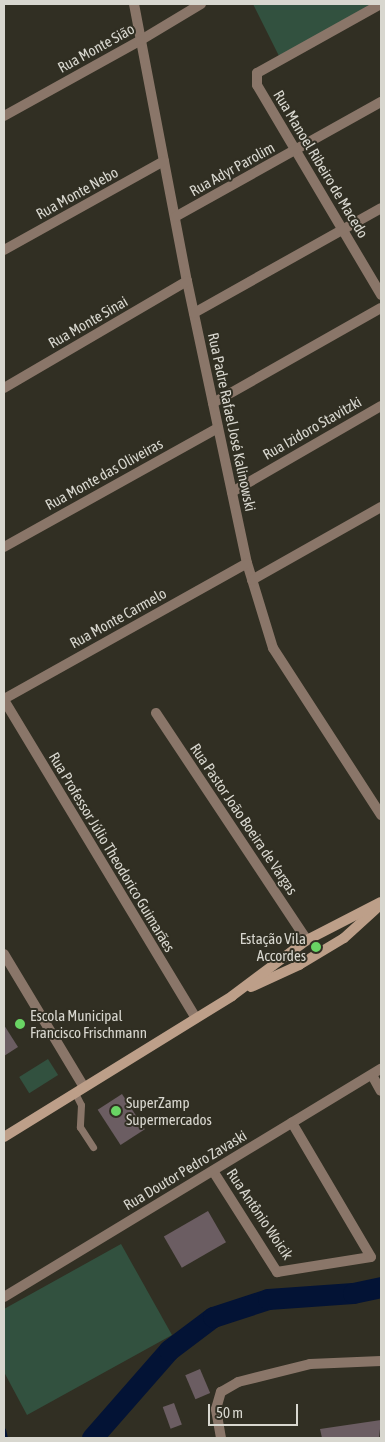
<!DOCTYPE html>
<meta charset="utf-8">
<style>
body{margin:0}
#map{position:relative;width:385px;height:1442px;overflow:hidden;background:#312f23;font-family:"Asap Condensed",sans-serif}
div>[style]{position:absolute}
.green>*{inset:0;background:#32513f;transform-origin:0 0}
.stream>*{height:4px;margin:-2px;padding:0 2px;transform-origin:2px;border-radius:2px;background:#031335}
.river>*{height:21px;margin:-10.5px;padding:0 10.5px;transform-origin:10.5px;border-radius:10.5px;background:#031335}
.building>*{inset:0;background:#6b5d62;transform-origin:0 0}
.lane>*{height:7px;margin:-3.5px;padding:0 3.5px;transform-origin:3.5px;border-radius:3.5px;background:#8a7669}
.street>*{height:10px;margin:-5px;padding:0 5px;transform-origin:5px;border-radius:5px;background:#8a7669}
.secondary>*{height:10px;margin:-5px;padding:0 5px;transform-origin:5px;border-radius:5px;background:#bd9f89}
.dots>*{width:14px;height:14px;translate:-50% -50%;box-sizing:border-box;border:2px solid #312f23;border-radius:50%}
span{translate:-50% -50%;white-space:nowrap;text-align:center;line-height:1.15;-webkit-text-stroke:4px #312f23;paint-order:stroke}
.street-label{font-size:15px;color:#d8d7cf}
.poi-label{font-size:15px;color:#d8d7cf}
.right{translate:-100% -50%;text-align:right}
.left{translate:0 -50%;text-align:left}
.frame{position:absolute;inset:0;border:5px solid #d8d7cf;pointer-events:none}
.scale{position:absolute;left:208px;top:1404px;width:90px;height:22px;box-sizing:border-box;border:2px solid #d8d7cf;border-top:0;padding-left:6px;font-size:15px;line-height:18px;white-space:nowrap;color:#d8d7cf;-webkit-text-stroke:4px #312f23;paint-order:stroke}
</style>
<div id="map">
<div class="green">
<div style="clip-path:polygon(253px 4px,374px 4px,279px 56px)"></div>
<div style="left:48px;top:1059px;width:19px;height:34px;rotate:58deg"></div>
<div style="clip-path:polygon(121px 1244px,172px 1335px,27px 1415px,4px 1372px,4px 1309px)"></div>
</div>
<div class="stream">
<div style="left:4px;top:1430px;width:8px;rotate:76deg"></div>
</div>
<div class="river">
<div style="left:92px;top:1438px;width:117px;rotate:-48.8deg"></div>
<div style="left:169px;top:1350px;width:55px;rotate:-36.9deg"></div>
<div style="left:213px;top:1317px;width:58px;rotate:-18.1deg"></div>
<div style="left:268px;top:1299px;width:85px;rotate:-4deg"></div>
<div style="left:353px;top:1293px;width:29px;rotate:-12deg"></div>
</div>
<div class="building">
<div style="clip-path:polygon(4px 1025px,18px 1047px,4px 1056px)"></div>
<div style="left:122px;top:1094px;width:42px;height:29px;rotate:57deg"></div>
<div style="left:208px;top:1211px;width:36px;height:51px;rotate:60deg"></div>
<div style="left:200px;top:1369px;width:26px;height:16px;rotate:67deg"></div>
<div style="left:174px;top:1403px;width:23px;height:12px;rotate:70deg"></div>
<div style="clip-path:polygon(381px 1420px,379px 1438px,322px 1438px,320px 1429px)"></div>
</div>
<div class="lane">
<div style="left:75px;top:1093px;width:13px;rotate:63deg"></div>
<div style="left:81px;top:1105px;width:22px;rotate:93deg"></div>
<div style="left:80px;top:1127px;width:24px;rotate:57deg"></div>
</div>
<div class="street">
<div style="left:134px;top:4px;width:282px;rotate:79.2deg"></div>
<div style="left:187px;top:281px;width:288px;rotate:78deg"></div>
<div style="left:247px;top:563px;width:89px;rotate:73deg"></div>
<div style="left:273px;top:648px;width:199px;rotate:57.1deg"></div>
<div style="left:381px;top:4px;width:142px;rotate:150.9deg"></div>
<div style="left:257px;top:73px;width:12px;rotate:90deg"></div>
<div style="left:257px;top:85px;width:244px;rotate:59.4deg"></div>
<div style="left:4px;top:116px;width:157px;rotate:-29deg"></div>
<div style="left:141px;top:40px;width:70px;rotate:-31deg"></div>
<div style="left:175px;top:217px;width:236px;rotate:-29.2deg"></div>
<div style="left:4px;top:250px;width:183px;rotate:-29.1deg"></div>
<div style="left:194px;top:313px;width:214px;rotate:-29.3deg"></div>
<div style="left:4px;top:388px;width:212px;rotate:-30.3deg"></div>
<div style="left:213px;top:403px;width:193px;rotate:-29.5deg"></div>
<div style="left:232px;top:492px;width:172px;rotate:-30deg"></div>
<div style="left:4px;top:547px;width:245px;rotate:-29.1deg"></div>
<div style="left:252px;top:580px;width:148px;rotate:-29.5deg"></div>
<div style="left:4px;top:699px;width:278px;rotate:-29.2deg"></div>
<div style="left:4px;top:700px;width:371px;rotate:58.9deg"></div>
<div style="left:156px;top:713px;width:273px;rotate:56.4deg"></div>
<div style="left:4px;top:954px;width:155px;rotate:59deg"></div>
<div style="left:372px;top:1075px;width:18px;rotate:61deg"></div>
<div style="left:213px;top:1171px;width:120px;rotate:57.6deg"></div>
<div style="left:277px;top:1272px;width:95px;rotate:-9.1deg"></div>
<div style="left:371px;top:1257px;width:156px;rotate:-120.5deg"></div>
<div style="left:4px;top:1297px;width:441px;rotate:-31.2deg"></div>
<div style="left:221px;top:1438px;width:29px;rotate:-100deg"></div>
<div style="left:216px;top:1409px;width:18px;rotate:-74deg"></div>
<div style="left:221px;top:1392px;width:20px;rotate:-30deg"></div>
<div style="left:238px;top:1382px;width:74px;rotate:-14deg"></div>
<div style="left:310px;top:1364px;width:71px;rotate:-2.4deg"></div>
</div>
<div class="secondary">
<div style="left:251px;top:987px;width:53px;rotate:-24.6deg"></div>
<div style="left:299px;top:965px;width:52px;rotate:-31deg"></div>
<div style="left:344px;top:938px;width:43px;rotate:-42.2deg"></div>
<div style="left:4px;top:1137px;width:268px;rotate:-31.7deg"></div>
<div style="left:232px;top:996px;width:94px;rotate:-36.7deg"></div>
<div style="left:307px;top:940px;width:83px;rotate:-27.2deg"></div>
</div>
<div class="dots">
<div style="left:316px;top:947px;background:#69d464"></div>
<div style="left:20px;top:1024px;background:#69d464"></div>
<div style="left:116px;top:1111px;background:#69d464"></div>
</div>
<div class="street-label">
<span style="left:96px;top:48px;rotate:-29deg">Rua Monte Sião</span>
<span style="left:321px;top:164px;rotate:59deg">Rua Manoel Ribeiro de Macedo</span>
<span style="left:232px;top:169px;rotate:-29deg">Rua Adyr Parolim</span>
<span style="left:77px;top:193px;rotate:-29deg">Rua Monte Nebo</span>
<span style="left:88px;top:322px;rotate:-30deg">Rua Monte Sinai</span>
<span style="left:232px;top:422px;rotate:78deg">Rua Padre Rafael José Kalinowski</span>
<span style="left:312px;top:428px;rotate:-30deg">Rua Izidoro Stavitzki</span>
<span style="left:104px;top:474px;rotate:-29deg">Rua Monte das Oliveiras</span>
<span style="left:118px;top:618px;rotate:-29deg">Rua Monte Carmelo</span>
<span style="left:244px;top:819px;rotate:56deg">Rua Pastor João Boeira de Vargas</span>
<span style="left:112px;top:852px;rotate:59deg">Rua Professor Júlio Theodorico Guimarães</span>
<span style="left:185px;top:1170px;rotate:-31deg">Rua Doutor Pedro Zavaski</span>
<span style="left:260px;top:1214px;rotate:56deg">Rua Antônio Woicik</span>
</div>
<div class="poi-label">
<span class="right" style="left:306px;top:947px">Estação Vila<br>Accordes</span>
<span class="left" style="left:30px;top:1024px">Escola Municipal<br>Francisco Frischmann</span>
<span class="left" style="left:126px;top:1111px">SuperZamp<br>Supermercados</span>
</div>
<div class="frame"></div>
<div class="scale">50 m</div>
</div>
